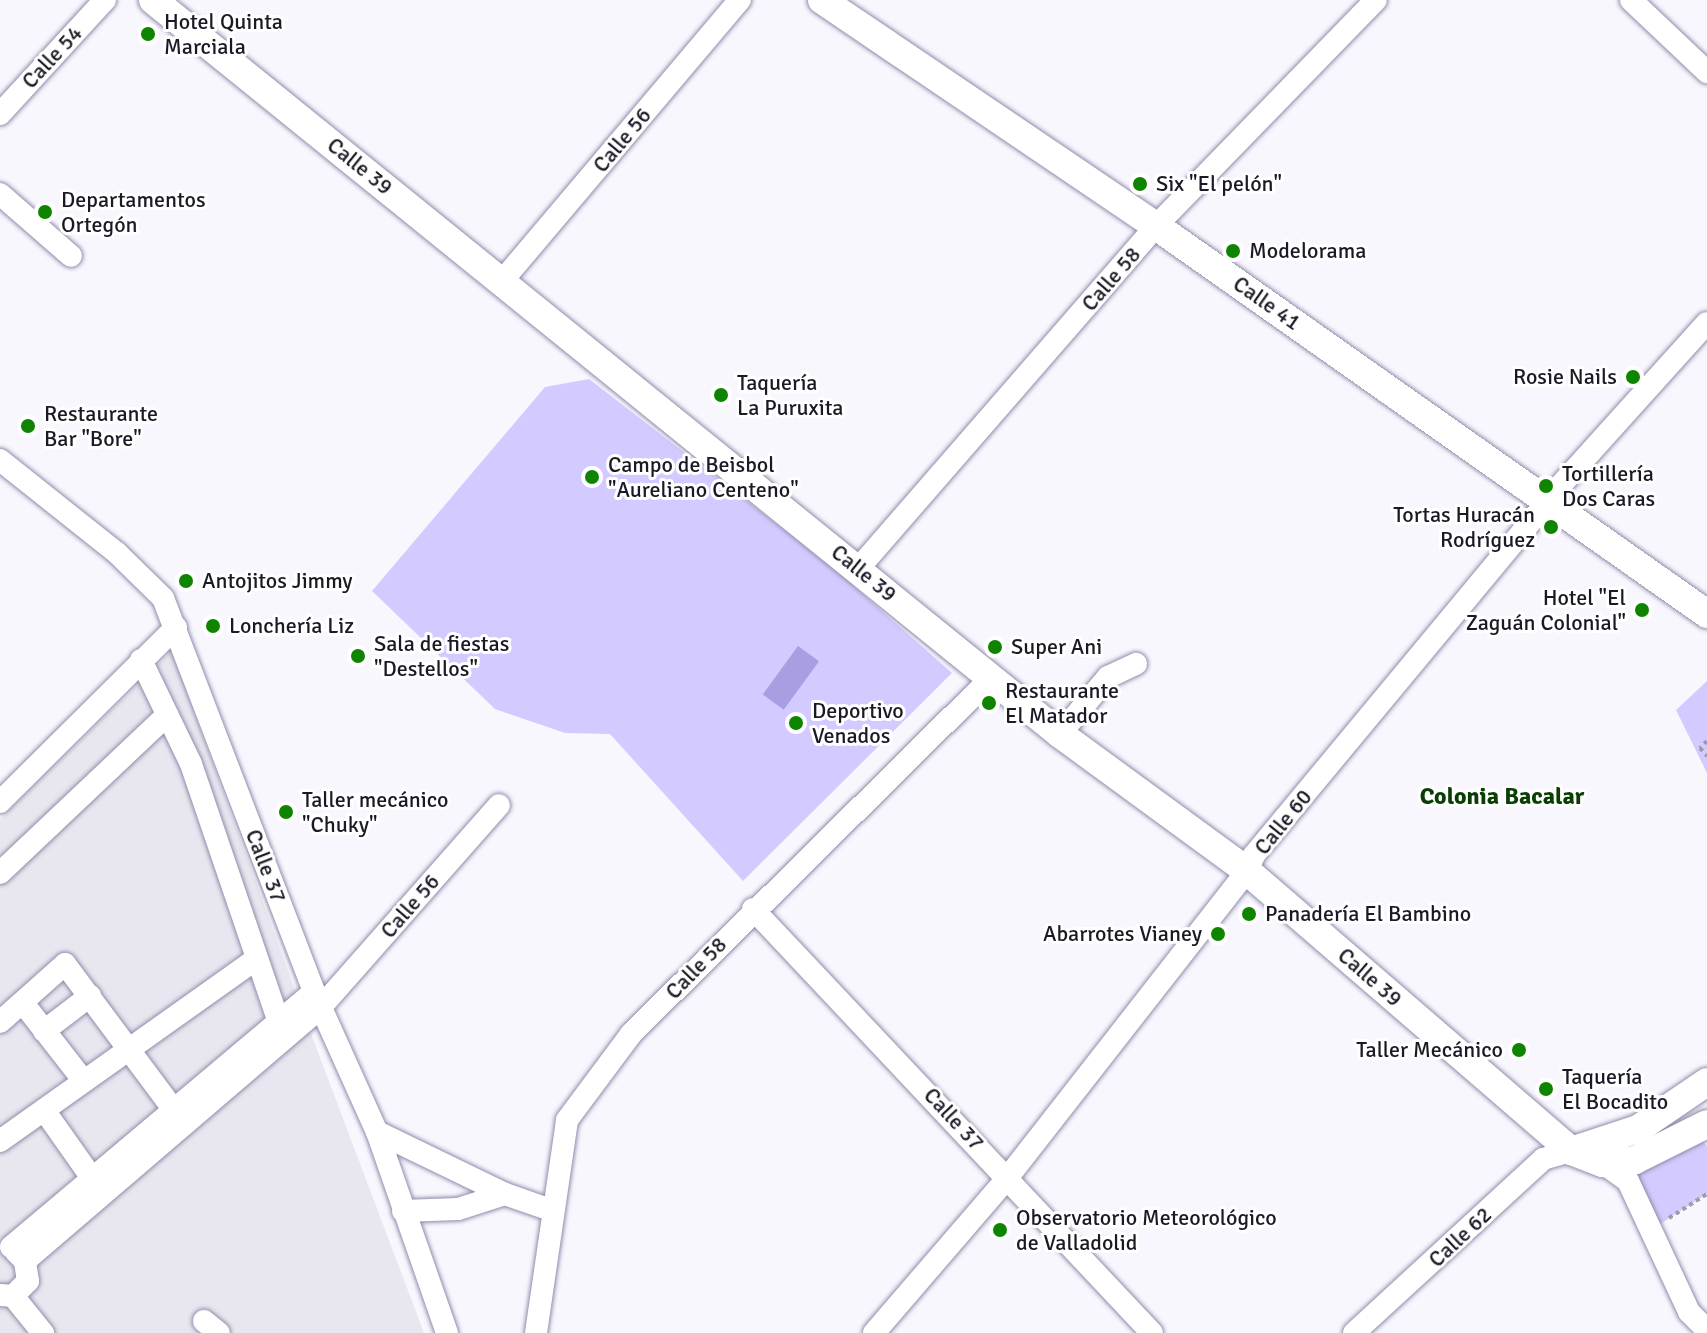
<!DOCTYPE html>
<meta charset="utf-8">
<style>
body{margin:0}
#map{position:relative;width:1707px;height:1333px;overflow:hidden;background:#f8f7fe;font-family:Signika,sans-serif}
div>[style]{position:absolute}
.built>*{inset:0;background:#e8e7f0}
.green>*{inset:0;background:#d3cbff}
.water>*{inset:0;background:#aa9ee3;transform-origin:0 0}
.path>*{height:4px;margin-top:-2px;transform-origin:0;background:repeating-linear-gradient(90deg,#9e9da6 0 4px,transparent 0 8px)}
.roads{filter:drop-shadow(0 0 2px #908cab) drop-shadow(0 0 2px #908cab)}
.minor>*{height:22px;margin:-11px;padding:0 11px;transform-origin:11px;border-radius:11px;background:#fff}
.major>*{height:28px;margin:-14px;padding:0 14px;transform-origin:14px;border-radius:14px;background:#fff}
.dots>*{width:22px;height:22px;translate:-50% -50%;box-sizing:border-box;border:4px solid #fff;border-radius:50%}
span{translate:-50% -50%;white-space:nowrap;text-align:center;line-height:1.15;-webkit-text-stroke:6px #fff;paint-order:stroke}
.poi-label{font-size:22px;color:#1b1925}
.left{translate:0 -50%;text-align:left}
.right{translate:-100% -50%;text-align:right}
.street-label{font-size:22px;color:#1b1925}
.neighbourhood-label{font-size:24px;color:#093e05;font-weight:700}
</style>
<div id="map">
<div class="built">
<div style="clip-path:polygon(172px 651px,304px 1015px,424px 1333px,0 1333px,0 819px)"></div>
</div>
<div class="green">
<div style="clip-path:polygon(589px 379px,831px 566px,952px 673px,743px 881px,610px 734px,565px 733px,495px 709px,372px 591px,545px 387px)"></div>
<div style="clip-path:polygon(1707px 681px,1707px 773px,1676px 710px)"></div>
<div style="clip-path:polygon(1695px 1133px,1707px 1146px,1707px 1194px,1651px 1230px,1628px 1181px,1633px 1161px)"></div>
</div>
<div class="water">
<div style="left:798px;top:646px;width:26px;height:60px;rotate:36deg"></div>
</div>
<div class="path">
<div style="left:1707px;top:741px;width:10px;rotate:135deg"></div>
<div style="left:1700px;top:748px;width:11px;rotate:49deg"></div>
<div style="left:1669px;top:1218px;width:45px;rotate:-32.3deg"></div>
</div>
<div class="roads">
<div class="minor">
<div style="left:1631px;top:0;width:105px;rotate:43.5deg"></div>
<div style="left:0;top:114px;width:155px;rotate:-47.4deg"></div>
<div style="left:0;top:194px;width:94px;rotate:41.1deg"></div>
<div style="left:503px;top:280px;width:367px;rotate:-49.8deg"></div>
<div style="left:0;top:460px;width:149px;rotate:38.5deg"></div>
<div style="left:117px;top:553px;width:64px;rotate:44.4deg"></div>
<div style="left:163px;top:598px;width:422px;rotate:69deg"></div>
<div style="left:314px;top:992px;width:154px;rotate:65.8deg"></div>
<div style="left:377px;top:1132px;width:213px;rotate:70.8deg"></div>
<div style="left:858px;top:569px;width:454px;rotate:-49deg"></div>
<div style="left:1156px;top:226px;width:315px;rotate:-45.8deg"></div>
<div style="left:141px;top:660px;width:115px;rotate:64.3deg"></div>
<div style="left:191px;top:764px;width:273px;rotate:71.2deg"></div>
<div style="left:1060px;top:734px;width:75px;rotate:-49.9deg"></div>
<div style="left:1108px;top:677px;width:31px;rotate:-25deg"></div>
<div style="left:0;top:802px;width:248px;rotate:-44.8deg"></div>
<div style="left:0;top:873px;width:230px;rotate:-43.4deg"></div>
<div style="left:753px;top:909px;width:582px;rotate:46.74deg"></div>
<div style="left:23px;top:1003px;width:98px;rotate:52.1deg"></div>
<div style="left:0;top:1022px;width:87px;rotate:-41.7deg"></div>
<div style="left:65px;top:964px;width:182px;rotate:53.3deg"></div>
<div style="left:44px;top:1031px;width:58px;rotate:-37.3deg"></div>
<div style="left:44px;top:1110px;width:83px;rotate:54.8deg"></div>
<div style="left:377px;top:1132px;width:142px;rotate:25.8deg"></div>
<div style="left:505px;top:1194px;width:49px;rotate:162.3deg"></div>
<div style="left:458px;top:1209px;width:55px;rotate:177.9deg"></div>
<div style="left:0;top:1141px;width:313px;rotate:-35.4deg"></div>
<div style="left:1599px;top:1152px;width:12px;rotate:70deg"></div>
<div style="left:1603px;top:1163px;width:31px;rotate:36deg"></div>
<div style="left:1628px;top:1181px;width:145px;rotate:65deg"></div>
<div style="left:1689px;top:1312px;width:25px;rotate:45deg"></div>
<div style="left:505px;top:1194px;width:49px;rotate:19.2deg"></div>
<div style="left:11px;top:1247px;width:396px;rotate:-40.1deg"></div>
<div style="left:25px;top:1261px;width:390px;rotate:-40.6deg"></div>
<div style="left:321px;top:1007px;width:269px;rotate:-48.6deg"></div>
<div style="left:1px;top:1295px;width:12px;rotate:5deg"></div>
<div style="left:13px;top:1296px;width:48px;rotate:51deg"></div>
<div style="left:13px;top:1296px;width:21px;rotate:-45deg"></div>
<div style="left:28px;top:1281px;width:20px;rotate:-99deg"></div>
<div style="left:25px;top:1261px;width:13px;rotate:-135deg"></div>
<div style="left:204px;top:1321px;width:19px;rotate:39deg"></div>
<div style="left:536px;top:1333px;width:215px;rotate:-81.7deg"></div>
<div style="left:567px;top:1120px;width:107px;rotate:-53.3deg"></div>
<div style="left:631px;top:1034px;width:508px;rotate:-44.68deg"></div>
<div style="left:874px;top:1333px;width:206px;rotate:-49.3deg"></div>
<div style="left:1008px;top:1177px;width:388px;rotate:-52deg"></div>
<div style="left:1247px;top:871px;width:17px;rotate:-66deg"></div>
<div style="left:1254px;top:855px;width:479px;rotate:-50.3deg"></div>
<div style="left:1560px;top:486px;width:219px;rotate:-48deg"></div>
<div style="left:1354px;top:1333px;width:257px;rotate:-42.6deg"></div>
<div style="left:1543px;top:1159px;width:29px;rotate:-16deg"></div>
</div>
<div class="major">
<div style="left:153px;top:0;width:1167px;rotate:38.98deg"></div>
<div style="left:1060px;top:734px;width:232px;rotate:36.2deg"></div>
<div style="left:1247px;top:871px;width:428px;rotate:40.8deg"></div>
<div style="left:1571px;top:1151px;width:34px;rotate:21deg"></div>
<div style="left:1603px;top:1163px;width:32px;rotate:-5deg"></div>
<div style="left:1635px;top:1160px;width:80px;rotate:-26.6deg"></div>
<div style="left:822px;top:0;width:403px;rotate:34.1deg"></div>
<div style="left:1156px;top:226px;width:674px;rotate:35.15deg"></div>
<div style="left:1571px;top:1151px;width:71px;rotate:-18.2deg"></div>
<div style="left:1638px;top:1129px;width:83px;rotate:-34.3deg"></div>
</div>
</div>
<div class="dots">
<div style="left:148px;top:34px;background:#0f8400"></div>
<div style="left:1140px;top:184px;background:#0f8400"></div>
<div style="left:45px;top:212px;background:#0f8400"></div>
<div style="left:1233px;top:251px;background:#0f8400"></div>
<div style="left:1633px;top:377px;background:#0f8400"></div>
<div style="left:721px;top:395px;background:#0f8400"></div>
<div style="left:28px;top:426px;background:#0f8400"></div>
<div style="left:592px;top:477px;background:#0f8400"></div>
<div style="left:1546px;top:486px;background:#0f8400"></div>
<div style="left:1551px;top:527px;background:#0f8400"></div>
<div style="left:186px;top:581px;background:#0f8400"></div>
<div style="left:1642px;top:610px;background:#0f8400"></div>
<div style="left:213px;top:626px;background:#0f8400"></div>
<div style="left:995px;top:647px;background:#0f8400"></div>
<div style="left:358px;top:656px;background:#0f8400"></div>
<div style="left:989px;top:703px;background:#0f8400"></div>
<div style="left:796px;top:723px;background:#0f8400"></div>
<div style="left:286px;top:812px;background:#0f8400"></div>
<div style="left:1249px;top:914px;background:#0f8400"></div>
<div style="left:1218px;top:934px;background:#0f8400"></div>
<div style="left:1519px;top:1050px;background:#0f8400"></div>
<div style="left:1546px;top:1089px;background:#0f8400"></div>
<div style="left:1000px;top:1230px;background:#0f8400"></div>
</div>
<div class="poi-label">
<span class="left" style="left:164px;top:34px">Hotel Quinta<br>Marciala</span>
<span class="left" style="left:1156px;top:184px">Six "El pelón"</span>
<span class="left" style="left:61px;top:212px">Departamentos<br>Ortegón</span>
<span class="left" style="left:1249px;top:251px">Modelorama</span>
<span class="right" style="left:1617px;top:377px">Rosie Nails</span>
<span class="left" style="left:737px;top:395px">Taquería<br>La Puruxita</span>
<span class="left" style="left:44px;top:426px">Restaurante<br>Bar "Bore"</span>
<span class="left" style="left:608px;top:477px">Campo de Beisbol<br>"Aureliano Centeno"</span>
<span class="left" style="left:1562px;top:486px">Tortillería<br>Dos Caras</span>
<span class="right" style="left:1535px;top:527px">Tortas Huracán<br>Rodríguez</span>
<span class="left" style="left:202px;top:581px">Antojitos Jimmy</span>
<span class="right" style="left:1626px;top:610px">Hotel "El<br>Zaguán Colonial"</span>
<span class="left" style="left:229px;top:626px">Lonchería Liz</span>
<span class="left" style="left:374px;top:656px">Sala de fiestas<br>"Destellos"</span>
<span class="left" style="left:1011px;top:647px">Super Ani</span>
<span class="left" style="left:1005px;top:703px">Restaurante<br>El Matador</span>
<span class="left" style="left:812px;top:723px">Deportivo<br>Venados</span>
<span class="left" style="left:302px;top:812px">Taller mecánico<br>"Chuky"</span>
<span class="left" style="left:1265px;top:914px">Panadería El Bambino</span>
<span class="right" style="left:1202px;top:934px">Abarrotes Vianey</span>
<span class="right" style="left:1503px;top:1050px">Taller Mecánico</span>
<span class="left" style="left:1562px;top:1089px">Taquería<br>El Bocadito</span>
<span class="left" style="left:1016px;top:1230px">Observatorio Meteorológico<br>de Valladolid</span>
</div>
<div class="street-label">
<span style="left:52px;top:57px;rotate:-47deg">Calle 54</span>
<span style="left:622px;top:140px;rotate:-50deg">Calle 56</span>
<span style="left:360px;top:166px;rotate:39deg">Calle 39</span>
<span style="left:1111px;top:279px;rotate:-49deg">Calle 58</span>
<span style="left:1267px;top:303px;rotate:35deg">Calle 41</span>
<span style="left:864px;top:573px;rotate:39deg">Calle 39</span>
<span style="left:1283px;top:822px;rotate:-51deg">Calle 60</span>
<span style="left:266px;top:866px;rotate:69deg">Calle 37</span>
<span style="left:410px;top:906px;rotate:-49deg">Calle 56</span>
<span style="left:696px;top:968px;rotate:-46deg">Calle 58</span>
<span style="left:1370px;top:977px;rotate:41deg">Calle 39</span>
<span style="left:954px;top:1119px;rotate:47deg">Calle 37</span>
<span style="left:1460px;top:1237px;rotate:-43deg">Calle 62</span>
</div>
<div class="neighbourhood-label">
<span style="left:1502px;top:797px">Colonia Bacalar</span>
</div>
</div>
